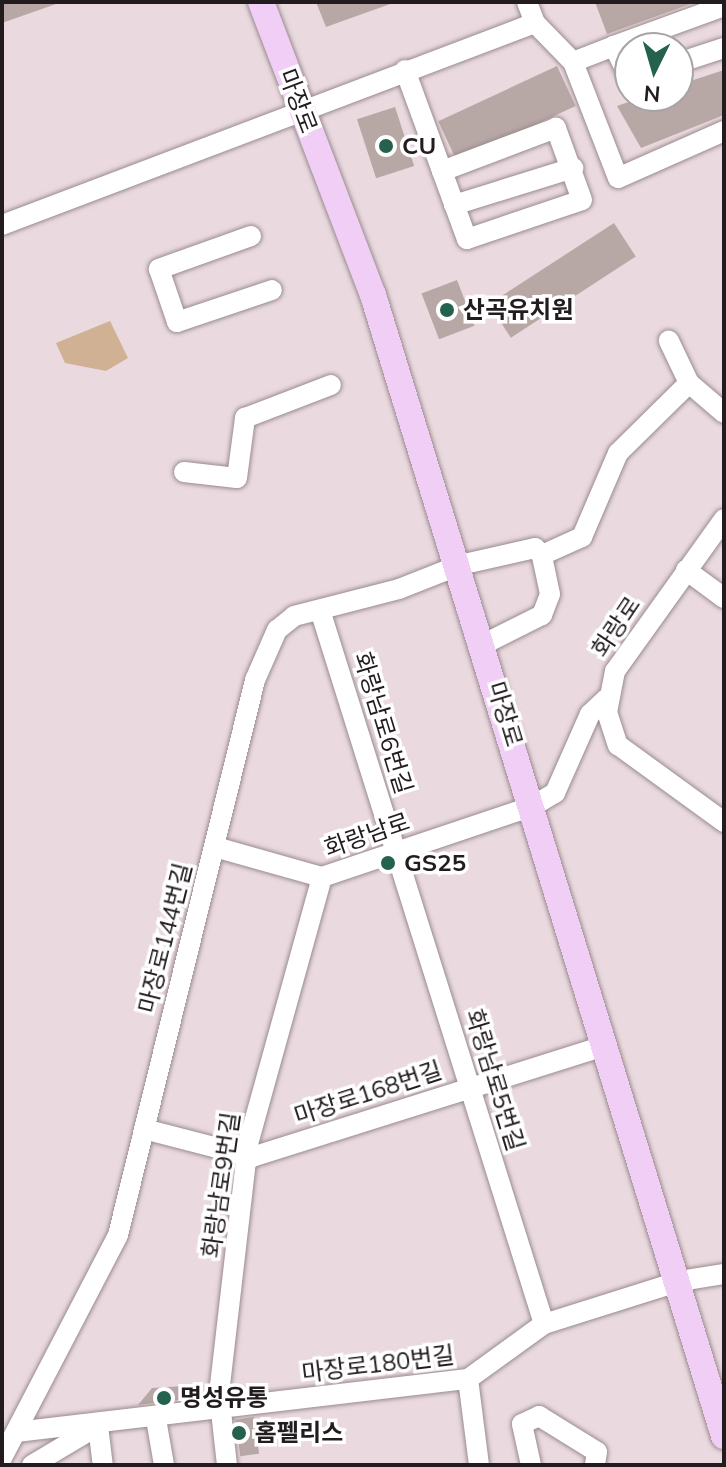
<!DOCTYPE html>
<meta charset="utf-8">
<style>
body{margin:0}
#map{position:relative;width:726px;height:1467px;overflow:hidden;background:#eadadf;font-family:Mulish,"Noto Sans KR",sans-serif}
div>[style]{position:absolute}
.green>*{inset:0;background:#d0b194}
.building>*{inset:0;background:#b8a8a5;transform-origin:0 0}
.roads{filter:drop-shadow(0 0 2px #998b8f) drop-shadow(0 0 2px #998b8f)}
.minor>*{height:20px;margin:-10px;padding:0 10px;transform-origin:10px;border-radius:10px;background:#fff}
.major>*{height:26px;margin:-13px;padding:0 13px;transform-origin:13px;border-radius:13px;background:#f1cef6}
.dots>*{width:22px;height:22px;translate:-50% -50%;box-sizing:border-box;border:4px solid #fff;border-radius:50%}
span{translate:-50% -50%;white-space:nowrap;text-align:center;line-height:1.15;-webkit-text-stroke:7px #fff;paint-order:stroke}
.street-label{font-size:24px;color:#221c1e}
.poi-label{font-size:24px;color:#221c1e;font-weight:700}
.left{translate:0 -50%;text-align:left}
.frame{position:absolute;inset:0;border:4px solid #221c1e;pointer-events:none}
.north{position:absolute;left:614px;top:32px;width:80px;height:80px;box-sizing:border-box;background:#fff;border:2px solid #a7a4a5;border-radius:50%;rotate:185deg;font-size:22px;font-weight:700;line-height:32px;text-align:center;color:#221c1e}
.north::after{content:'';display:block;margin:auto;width:28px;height:36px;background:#25624e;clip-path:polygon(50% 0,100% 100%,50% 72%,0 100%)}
</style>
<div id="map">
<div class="green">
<div style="clip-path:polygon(110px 321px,128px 358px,106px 371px,65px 363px,56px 343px)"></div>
</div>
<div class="building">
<div style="clip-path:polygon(2px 2px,56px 2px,56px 4px,2px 23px)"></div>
<div style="clip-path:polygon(316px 2px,392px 2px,393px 3px,326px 27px)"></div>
<div style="clip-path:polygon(595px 2px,693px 2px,693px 3px,607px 34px)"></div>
<div style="left:557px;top:66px;width:44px;height:131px;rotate:65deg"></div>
<div style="clip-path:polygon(724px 70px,724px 115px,641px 148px,617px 106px,646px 96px,678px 96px,678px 85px)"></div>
<div style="left:395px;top:107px;width:62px;height:40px;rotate:72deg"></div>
<div style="left:614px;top:223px;width:40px;height:149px;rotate:57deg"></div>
<div style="left:457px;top:280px;width:49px;height:38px;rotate:69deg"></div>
<div style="clip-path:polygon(183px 1386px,185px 1399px,138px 1405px,152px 1388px)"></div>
<div style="left:254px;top:1417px;width:37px;height:19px;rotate:82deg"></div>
</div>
<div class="roads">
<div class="minor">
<div style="left:535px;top:23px;width:54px;rotate:45.7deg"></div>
<div style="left:573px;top:62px;width:124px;rotate:68.8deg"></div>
<div style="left:618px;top:178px;width:116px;rotate:-23.9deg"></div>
<div style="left:573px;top:62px;width:44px;rotate:-21.3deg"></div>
<div style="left:678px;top:63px;width:48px;rotate:-18.1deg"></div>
<div style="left:405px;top:70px;width:180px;rotate:69.9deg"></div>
<div style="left:467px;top:239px;width:121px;rotate:-18.7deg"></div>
<div style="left:582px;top:200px;width:77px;rotate:-109.9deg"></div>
<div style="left:556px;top:128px;width:122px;rotate:159.3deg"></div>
<div style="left:630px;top:79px;width:37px;rotate:-116deg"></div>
<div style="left:614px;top:46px;width:117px;rotate:-20deg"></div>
<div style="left:454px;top:205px;width:125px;rotate:-17.3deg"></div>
<div style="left:2px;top:225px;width:570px;rotate:-20.76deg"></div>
<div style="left:535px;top:23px;width:22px;rotate:-111deg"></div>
<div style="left:251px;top:236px;width:98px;rotate:160.3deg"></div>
<div style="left:159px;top:269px;width:56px;rotate:71.2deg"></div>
<div style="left:177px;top:322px;width:100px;rotate:-18.6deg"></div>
<div style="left:689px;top:383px;width:46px;rotate:40.6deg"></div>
<div style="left:184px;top:472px;width:53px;rotate:6.5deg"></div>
<div style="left:237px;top:478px;width:61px;rotate:-82.4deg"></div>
<div style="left:245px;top:418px;width:92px;rotate:-21deg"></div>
<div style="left:724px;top:519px;width:187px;rotate:125.6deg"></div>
<div style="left:615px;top:671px;width:42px;rotate:101deg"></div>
<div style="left:607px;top:712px;width:35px;rotate:72deg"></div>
<div style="left:618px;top:745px;width:131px;rotate:36deg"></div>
<div style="left:686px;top:570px;width:47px;rotate:36.4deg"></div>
<div style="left:320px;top:610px;width:748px;rotate:72.58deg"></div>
<div style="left:484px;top:644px;width:65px;rotate:-26.6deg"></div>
<div style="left:542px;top:615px;width:22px;rotate:-69deg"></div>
<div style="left:550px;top:594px;width:40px;rotate:-102deg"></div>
<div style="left:542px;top:555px;width:44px;rotate:-24.2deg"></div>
<div style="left:582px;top:537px;width:91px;rotate:-66.8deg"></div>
<div style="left:618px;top:453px;width:100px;rotate:-44.6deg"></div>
<div style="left:689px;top:383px;width:47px;rotate:-115.5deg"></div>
<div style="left:215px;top:847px;width:111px;rotate:15.7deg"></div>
<div style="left:322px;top:877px;width:223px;rotate:-18.6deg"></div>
<div style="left:533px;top:806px;width:26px;rotate:-31deg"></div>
<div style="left:555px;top:793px;width:86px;rotate:-66.1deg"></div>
<div style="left:590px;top:714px;width:23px;rotate:-43deg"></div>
<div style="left:144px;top:1129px;width:112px;rotate:14.5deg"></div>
<div style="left:252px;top:1157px;width:372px;rotate:-17.5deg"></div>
<div style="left:468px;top:1379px;width:87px;rotate:82.7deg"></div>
<div style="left:156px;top:1419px;width:47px;rotate:80.1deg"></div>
<div style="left:98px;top:1426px;width:39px;rotate:83deg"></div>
<div style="left:16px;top:1432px;width:455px;rotate:-6.7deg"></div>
<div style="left:468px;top:1379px;width:94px;rotate:-35.9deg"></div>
<div style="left:544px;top:1324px;width:143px;rotate:-17.5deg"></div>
<div style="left:680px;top:1281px;width:45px;rotate:-9deg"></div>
<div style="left:2px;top:1458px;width:251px;rotate:-62.5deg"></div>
<div style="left:118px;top:1235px;width:572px;rotate:-76.13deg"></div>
<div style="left:255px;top:680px;width:55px;rotate:-66.3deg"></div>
<div style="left:277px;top:630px;width:22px;rotate:-39deg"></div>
<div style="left:294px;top:616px;width:108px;rotate:-14.4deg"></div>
<div style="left:399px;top:589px;width:66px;rotate:-21.5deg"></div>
<div style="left:460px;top:565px;width:77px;rotate:-12.8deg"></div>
<div style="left:535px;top:548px;width:10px;rotate:45deg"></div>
<div style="left:32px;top:1465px;width:69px;rotate:-30.7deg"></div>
<div style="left:227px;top:1465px;width:71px;rotate:-96.4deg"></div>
<div style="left:219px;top:1394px;width:252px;rotate:-83.4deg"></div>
<div style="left:248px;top:1144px;width:277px;rotate:-74.5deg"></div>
<div style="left:531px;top:1465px;width:42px;rotate:-102.4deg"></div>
<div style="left:522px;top:1424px;width:19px;rotate:-25deg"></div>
<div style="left:539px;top:1416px;width:68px;rotate:31.8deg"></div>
<div style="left:597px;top:1452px;width:13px;rotate:99deg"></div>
</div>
<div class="major">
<div style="left:261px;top:2px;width:314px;rotate:69.1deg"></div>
<div style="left:373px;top:295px;width:1194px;rotate:72.9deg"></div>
</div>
</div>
<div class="dots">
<div style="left:386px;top:146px;background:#25624e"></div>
<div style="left:447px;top:310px;background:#25624e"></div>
<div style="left:388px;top:863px;background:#25624e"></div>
<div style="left:164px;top:1398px;background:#25624e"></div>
<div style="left:239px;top:1433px;background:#25624e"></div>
</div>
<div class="street-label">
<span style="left:298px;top:101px;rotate:69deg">마장로</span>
<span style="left:616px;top:627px;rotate:-56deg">화랑로</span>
<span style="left:505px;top:714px;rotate:73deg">마장로</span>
<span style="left:383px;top:723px;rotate:73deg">화랑남로6번길</span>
<span style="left:367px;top:835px;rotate:-19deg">화랑남로</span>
<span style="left:165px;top:938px;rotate:-76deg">마장로144번길</span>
<span style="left:495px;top:1080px;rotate:73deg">화랑남로5번길</span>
<span style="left:368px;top:1093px;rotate:-18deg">마장로168번길</span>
<span style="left:221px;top:1185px;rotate:-82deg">화랑남로9번길</span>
<span style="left:378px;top:1364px;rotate:-7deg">마장로180번길</span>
</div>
<div class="poi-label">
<span class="left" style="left:402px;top:146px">CU</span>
<span class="left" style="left:463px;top:310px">산곡유치원</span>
<span class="left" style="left:404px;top:863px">GS25</span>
<span class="left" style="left:180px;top:1398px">명성유통</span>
<span class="left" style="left:255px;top:1433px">홈펠리스</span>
</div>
<div class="frame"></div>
<div class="north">N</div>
</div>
